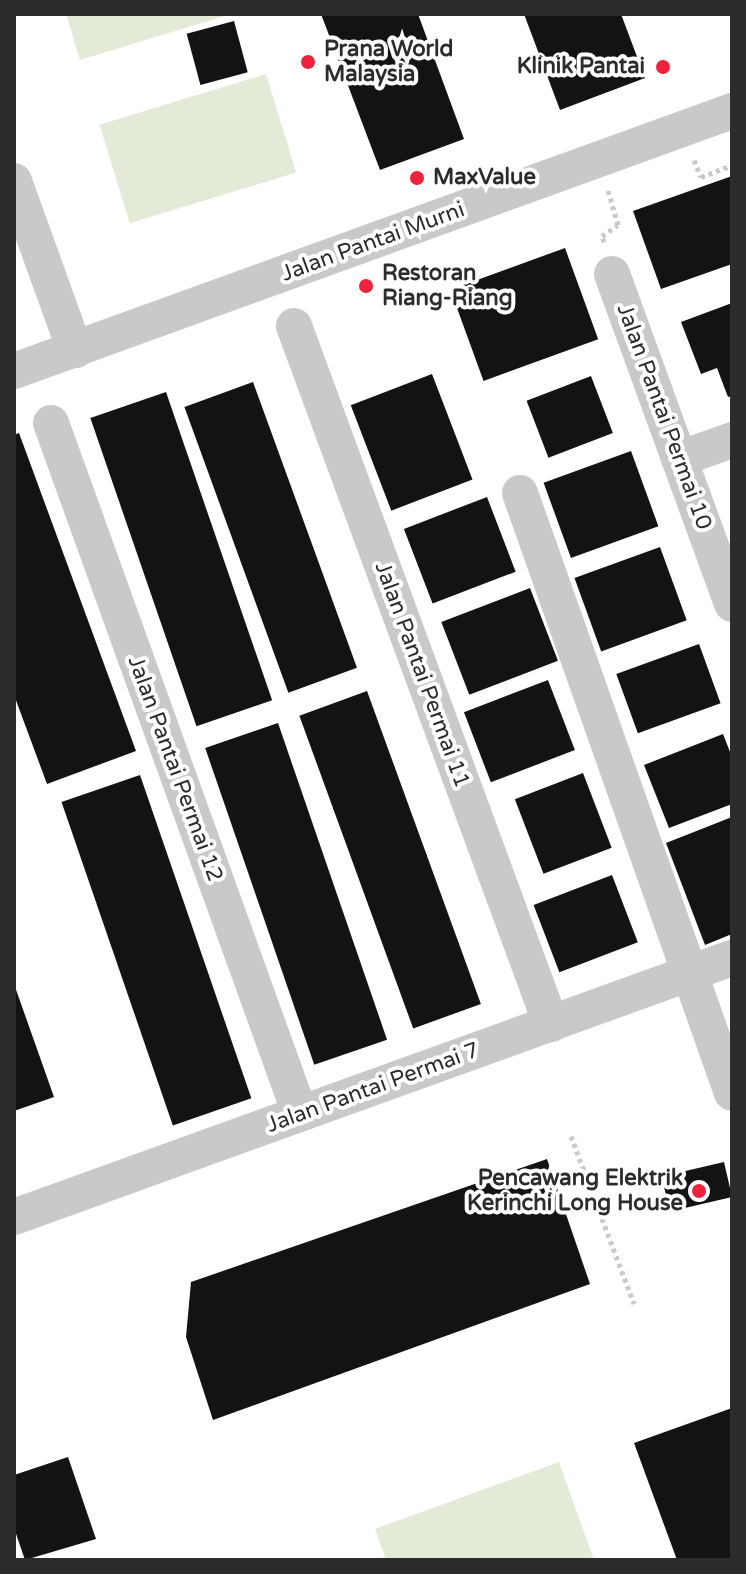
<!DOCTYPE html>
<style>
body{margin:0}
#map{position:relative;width:746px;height:1574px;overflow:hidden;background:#fff;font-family:"Varela Round",sans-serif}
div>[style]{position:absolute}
.green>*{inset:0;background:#e3ebd8;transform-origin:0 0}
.building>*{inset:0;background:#131313;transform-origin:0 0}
.path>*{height:5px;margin-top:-2.5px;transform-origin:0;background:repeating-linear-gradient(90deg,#c9c9c9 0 4px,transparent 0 8px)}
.minor>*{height:36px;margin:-18px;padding:0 18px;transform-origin:18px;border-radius:18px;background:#c9c9c9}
.dots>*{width:22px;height:22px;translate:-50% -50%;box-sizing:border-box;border:4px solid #fff;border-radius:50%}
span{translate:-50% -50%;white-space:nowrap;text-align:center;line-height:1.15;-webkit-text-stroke:8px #fff;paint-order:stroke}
.poi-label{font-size:22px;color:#2c2c2c;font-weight:700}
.left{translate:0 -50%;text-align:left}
.right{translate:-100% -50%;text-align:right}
.street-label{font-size:22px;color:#2c2c2c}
.frame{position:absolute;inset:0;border:16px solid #2c2c2c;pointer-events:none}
</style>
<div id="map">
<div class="green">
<div style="clip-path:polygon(66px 14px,231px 14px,80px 60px)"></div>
<div style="left:266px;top:74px;width:103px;height:174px;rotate:73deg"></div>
<div style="clip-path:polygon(559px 1462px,594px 1560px,386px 1560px,375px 1529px)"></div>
</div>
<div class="building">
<div style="clip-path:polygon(321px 14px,418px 14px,464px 139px,380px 170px)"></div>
<div style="clip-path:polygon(524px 14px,621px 14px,645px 78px,560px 110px)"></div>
<div style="left:234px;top:21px;width:53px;height:49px;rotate:75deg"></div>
<div style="clip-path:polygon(732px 176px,732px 264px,661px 289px,633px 211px)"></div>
<div style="left:565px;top:248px;width:97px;height:122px;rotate:70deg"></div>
<div style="clip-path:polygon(732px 303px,732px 396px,728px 397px,717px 368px,701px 374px,681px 322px)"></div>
<div style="left:432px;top:374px;width:113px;height:87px;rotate:69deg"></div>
<div style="left:591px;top:376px;width:61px;height:69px;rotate:69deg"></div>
<div style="left:253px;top:382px;width:304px;height:73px;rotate:70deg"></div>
<div style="left:166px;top:392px;width:326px;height:80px;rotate:71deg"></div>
<div style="clip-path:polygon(19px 433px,136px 751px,47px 784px,14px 695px,14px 435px)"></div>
<div style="left:631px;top:451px;width:80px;height:93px;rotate:70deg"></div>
<div style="left:487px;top:497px;width:80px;height:89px;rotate:69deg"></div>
<div style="left:660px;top:547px;width:78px;height:91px;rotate:70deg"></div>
<div style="left:530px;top:588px;width:78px;height:95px;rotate:69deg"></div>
<div style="left:699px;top:644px;width:63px;height:88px;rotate:70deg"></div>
<div style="left:548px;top:680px;width:75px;height:90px;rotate:69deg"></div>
<div style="left:367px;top:691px;width:333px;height:72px;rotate:70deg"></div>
<div style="left:278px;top:723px;width:335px;height:77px;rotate:71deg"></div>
<div style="clip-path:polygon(723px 734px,732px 757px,732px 804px,669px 828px,644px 765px)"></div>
<div style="left:583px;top:773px;width:80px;height:73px;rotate:69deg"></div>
<div style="left:140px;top:775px;width:342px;height:83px;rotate:71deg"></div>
<div style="clip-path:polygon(732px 817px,732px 934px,705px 945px,666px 843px)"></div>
<div style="left:612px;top:875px;width:72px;height:84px;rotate:69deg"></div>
<div style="clip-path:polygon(14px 984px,54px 1097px,14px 1111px)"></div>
<div style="clip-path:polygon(547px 1159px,590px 1284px,213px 1420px,186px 1337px,191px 1282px)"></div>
<div style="left:724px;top:1162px;width:36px;height:64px;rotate:77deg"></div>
<div style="clip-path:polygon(732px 1408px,732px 1560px,677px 1560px,634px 1443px)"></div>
<div style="clip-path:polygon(68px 1457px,96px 1539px,25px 1560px,14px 1528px,14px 1475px)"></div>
</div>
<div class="path">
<div style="left:694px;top:160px;width:18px;rotate:68deg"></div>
<div style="left:701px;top:177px;width:33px;rotate:-21deg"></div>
<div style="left:604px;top:242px;width:6px;rotate:-108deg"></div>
<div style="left:602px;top:236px;width:19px;rotate:-35deg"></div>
<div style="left:618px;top:225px;width:36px;rotate:-106deg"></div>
<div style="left:571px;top:1136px;width:179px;rotate:69.4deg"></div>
</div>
<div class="minor">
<div style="left:14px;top:181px;width:180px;rotate:70.2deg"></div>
<div style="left:612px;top:274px;width:351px;rotate:70deg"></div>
<div style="left:294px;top:326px;width:744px;rotate:69.79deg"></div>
<div style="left:14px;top:371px;width:764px;rotate:-19.91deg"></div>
<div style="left:51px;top:423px;width:734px;rotate:70.18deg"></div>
<div style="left:679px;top:459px;width:56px;rotate:-19.7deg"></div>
<div style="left:520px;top:493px;width:636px;rotate:70.54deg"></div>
<div style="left:14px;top:1217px;width:763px;rotate:-19.84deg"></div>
</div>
<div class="dots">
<div style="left:308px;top:62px;background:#ef223d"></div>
<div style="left:663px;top:67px;background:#ef223d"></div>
<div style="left:417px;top:178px;background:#ef223d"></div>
<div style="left:366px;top:286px;background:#ef223d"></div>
<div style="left:699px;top:1191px;background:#ef223d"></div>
</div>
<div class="poi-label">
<span class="left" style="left:324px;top:62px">Prana World<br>Malaysia</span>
<span class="right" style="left:645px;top:67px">Klinik Pantai</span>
<span class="left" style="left:433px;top:178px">MaxValue</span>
<span class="left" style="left:382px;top:286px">Restoran<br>Riang-Riang</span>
<span class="right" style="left:683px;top:1191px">Pencawang Elektrik<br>Kerinchi Long House</span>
</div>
<div class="street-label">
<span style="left:373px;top:242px;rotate:-20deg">Jalan Pantai Murni</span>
<span style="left:664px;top:417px;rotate:70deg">Jalan Pantai Permai 10</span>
<span style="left:422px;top:675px;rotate:70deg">Jalan Pantai Permai 11</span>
<span style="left:175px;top:769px;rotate:70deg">Jalan Pantai Permai 12</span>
<span style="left:373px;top:1088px;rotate:-20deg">Jalan Pantai Permai 7</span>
</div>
<div class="frame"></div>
</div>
